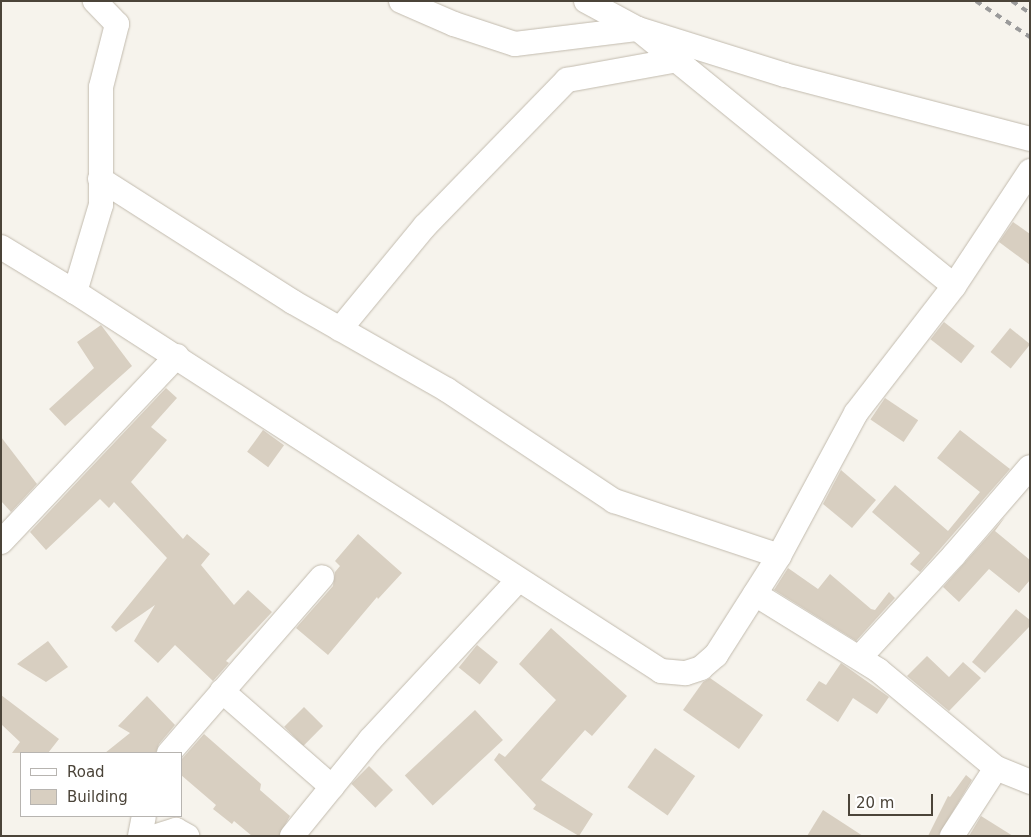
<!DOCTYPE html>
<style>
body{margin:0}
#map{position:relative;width:1031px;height:837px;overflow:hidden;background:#f6f3ec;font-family:"DejaVu Sans",sans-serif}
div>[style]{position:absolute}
.building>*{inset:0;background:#d8cfc1;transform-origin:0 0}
.roads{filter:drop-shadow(0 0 1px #c2bbae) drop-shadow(0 0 1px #c2bbae)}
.minor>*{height:24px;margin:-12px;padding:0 12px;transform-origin:12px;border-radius:12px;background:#fff}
.rail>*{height:4px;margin-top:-2px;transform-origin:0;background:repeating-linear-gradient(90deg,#9a9a9a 0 6px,transparent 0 12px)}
span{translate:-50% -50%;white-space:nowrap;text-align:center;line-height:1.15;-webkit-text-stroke:4px #fff;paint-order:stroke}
.frame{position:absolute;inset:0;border:2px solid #4b4439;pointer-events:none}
.legend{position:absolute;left:20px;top:752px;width:162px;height:65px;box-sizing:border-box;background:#fff;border:1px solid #b7b4b0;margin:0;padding:6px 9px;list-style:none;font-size:15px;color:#4b4439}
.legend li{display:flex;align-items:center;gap:10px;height:25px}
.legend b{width:25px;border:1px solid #b7b4b0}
.scale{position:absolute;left:848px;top:794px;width:85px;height:22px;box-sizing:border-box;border:2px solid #4b4439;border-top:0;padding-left:6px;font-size:15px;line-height:18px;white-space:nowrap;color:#4b4439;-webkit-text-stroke:4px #fff;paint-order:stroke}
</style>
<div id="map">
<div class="building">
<div style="clip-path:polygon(1013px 222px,1030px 234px,1030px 265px,999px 242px)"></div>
<div style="left:944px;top:322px;width:39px;height:22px;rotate:38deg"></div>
<div style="clip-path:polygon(101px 325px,132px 366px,65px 426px,49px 409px,94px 368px,77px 342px)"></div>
<div style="left:1010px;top:328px;width:26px;height:31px;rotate:39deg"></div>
<div style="clip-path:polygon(166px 388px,177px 398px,151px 427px,167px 440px,131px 482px,183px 539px,187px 534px,210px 554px,201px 565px,234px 605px,248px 590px,272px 612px,226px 661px,229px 663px,213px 681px,175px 645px,158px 663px,134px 641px,155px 605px,116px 632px,111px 627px,167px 558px,114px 502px,109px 508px,100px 499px,46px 550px,30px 532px)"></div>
<div style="left:885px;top:398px;width:40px;height:26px;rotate:34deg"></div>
<div style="left:263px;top:430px;width:26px;height:27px;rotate:36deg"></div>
<div style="clip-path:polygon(960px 430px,1010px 469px,920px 572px,910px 564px,920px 553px,872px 512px,895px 485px,948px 531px,980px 492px,937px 458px)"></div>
<div style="clip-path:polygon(1px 437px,37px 484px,11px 512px,1px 501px)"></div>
<div style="clip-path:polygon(841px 470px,876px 500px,852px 528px,823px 504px)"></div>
<div style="clip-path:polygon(1005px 517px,995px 531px,1030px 560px,1030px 580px,1019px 593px,989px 569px,959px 602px,943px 587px)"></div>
<div style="clip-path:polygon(358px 534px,402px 573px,378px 599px,377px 597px,328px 655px,296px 628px,333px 586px,335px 572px,340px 566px,335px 561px)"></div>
<div style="clip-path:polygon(788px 568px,818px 589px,830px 574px,871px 609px,875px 610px,889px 592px,895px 598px,856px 641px,774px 590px)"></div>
<div style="clip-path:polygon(1016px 609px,1030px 620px,1030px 626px,985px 673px,972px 662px)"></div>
<div style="clip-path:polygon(551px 628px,627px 696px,592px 736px,585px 730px,541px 780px,593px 814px,579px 836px,533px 809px,536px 805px,494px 760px,499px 753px,505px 757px,556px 700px,519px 664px)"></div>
<div style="clip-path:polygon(48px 641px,68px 667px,46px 682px,17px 664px)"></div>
<div style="left:477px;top:645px;width:27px;height:29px;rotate:39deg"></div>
<div style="clip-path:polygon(927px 656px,949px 677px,963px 662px,981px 678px,949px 711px,907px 676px)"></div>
<div style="clip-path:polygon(841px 663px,889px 697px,877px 714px,853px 698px,838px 722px,806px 700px,819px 681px,826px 685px)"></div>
<div style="clip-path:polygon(710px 678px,763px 715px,739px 749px,683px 710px,703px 682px)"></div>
<div style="clip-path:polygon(1px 695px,59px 739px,48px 753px,12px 753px,20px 742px,1px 724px)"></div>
<div style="clip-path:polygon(147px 696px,175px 725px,159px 744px,156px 753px,105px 753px,130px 733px,118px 726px)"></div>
<div style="left:304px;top:707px;width:27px;height:28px;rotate:45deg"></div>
<div style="left:475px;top:710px;width:41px;height:96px;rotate:47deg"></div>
<div style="clip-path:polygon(204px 734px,261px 784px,260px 790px,290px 816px,279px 836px,252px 836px,234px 821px,232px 824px,213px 809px,216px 805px,181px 775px,181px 760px)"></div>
<div style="left:655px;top:748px;width:49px;height:48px;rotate:35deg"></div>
<div style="left:369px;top:766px;width:34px;height:25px;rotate:45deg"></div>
<div style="clip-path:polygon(966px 775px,972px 780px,938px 836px,928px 836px,948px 796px,950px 797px)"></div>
<div style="clip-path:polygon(823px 810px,863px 836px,807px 836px)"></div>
<div style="clip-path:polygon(981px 816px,1013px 836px,969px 836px)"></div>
</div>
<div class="roads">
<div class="minor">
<div style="left:401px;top:1px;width:58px;rotate:23.5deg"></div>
<div style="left:454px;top:24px;width:64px;rotate:18.2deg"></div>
<div style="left:515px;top:44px;width:124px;rotate:-7deg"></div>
<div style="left:638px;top:29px;width:154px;rotate:17.4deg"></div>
<div style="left:785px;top:75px;width:253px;rotate:14.6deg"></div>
<div style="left:586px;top:1px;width:59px;rotate:28.3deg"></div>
<div style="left:638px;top:29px;width:407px;rotate:39.1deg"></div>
<div style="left:100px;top:179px;width:229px;rotate:32.5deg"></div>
<div style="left:293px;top:302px;width:177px;rotate:29.7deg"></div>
<div style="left:447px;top:390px;width:201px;rotate:33.6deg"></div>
<div style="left:614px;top:501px;width:174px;rotate:18.4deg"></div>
<div style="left:1px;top:247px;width:87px;rotate:31.3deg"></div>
<div style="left:75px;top:292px;width:91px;rotate:-73.4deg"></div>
<div style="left:101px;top:205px;width:118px;rotate:-90deg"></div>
<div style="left:101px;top:87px;width:65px;rotate:-75.7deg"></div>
<div style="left:117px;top:24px;width:32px;rotate:-134deg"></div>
<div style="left:75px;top:292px;width:698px;rotate:32.89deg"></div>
<div style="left:661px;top:671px;width:25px;rotate:5deg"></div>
<div style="left:686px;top:673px;width:16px;rotate:-18deg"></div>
<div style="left:701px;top:668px;width:20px;rotate:-41deg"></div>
<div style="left:716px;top:655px;width:117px;rotate:-57.5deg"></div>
<div style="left:779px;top:556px;width:162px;rotate:-61.7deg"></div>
<div style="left:856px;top:413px;width:160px;rotate:-52.3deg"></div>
<div style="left:954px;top:286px;width:138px;rotate:-56.5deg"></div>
<div style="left:340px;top:329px;width:134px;rotate:-50.5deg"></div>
<div style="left:425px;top:226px;width:204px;rotate:-45.8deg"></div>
<div style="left:567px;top:80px;width:112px;rotate:-10.3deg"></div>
<div style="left:1px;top:542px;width:256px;rotate:-46.6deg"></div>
<div style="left:755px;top:594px;width:145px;rotate:31.7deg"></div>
<div style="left:878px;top:670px;width:153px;rotate:39.7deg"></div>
<div style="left:996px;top:768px;width:37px;rotate:22deg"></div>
<div style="left:860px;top:657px;width:139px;rotate:-47.3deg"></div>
<div style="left:954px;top:555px;width:116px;rotate:-49.2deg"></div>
<div style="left:222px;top:691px;width:146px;rotate:41.1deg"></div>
<div style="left:169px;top:753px;width:233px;rotate:-49deg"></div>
<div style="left:140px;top:836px;width:20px;rotate:-79deg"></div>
<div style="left:157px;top:836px;width:20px;rotate:-18deg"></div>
<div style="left:176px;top:830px;width:13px;rotate:29deg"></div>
<div style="left:292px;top:836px;width:124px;rotate:-50.9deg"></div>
<div style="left:370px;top:740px;width:218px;rotate:-47.2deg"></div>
<div style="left:952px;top:836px;width:81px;rotate:-57.1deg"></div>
</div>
</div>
<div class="rail">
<div style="left:976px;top:1px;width:65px;rotate:33.7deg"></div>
<div style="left:1012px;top:1px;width:22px;rotate:34deg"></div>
</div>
<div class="frame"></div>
<ul class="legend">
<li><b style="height:6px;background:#fff"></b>Road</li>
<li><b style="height:14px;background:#d8cfc1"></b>Building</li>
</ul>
<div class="scale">20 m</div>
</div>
